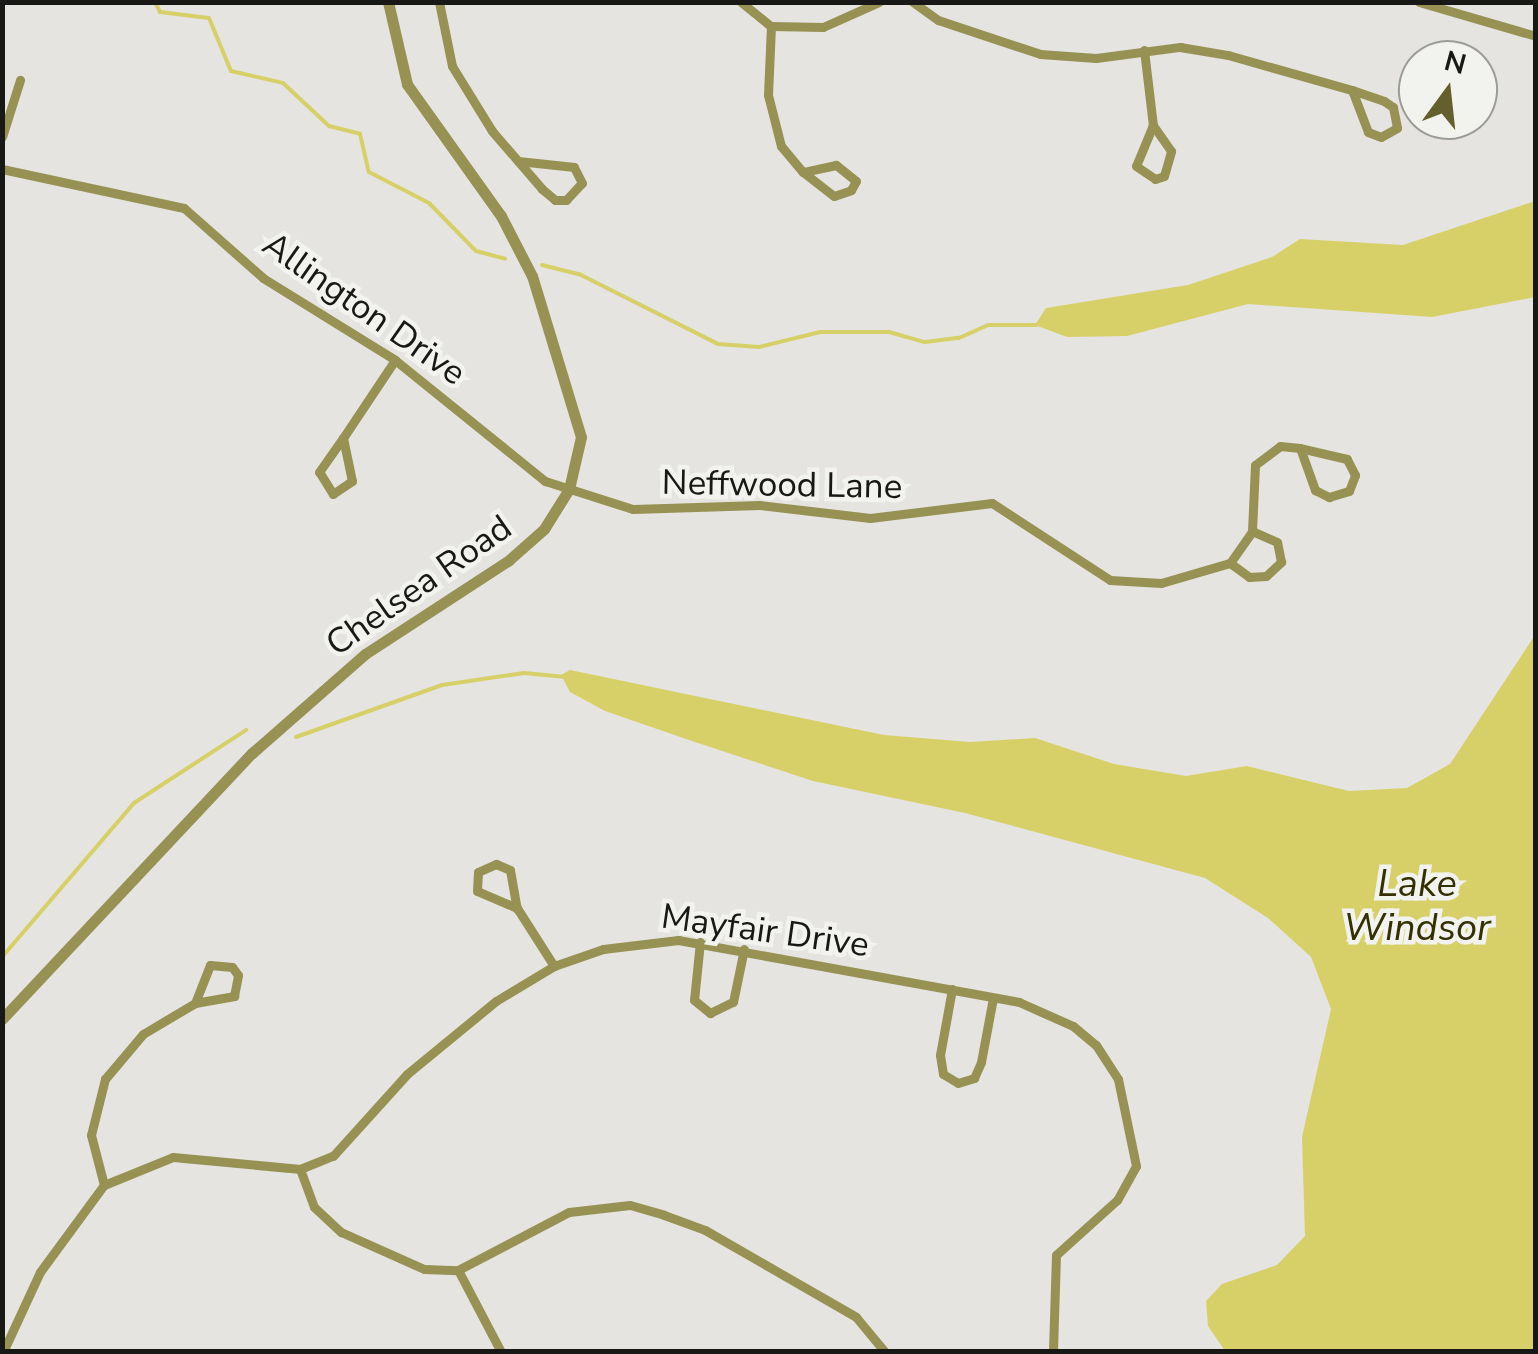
<!DOCTYPE html>
<style>
body{margin:0}
#map{position:relative;width:1538px;height:1354px;overflow:hidden;background:#e5e4e0;font-family:"Nunito Sans",sans-serif}
div>[style]{position:absolute}
.water>*{inset:0;background:#d7d069}
.stream>*{height:4px;margin:-2px;padding:0 2px;transform-origin:2px;border-radius:2px;background:#d7d069}
.minor>*{height:9px;margin:-4.5px;padding:0 4.5px;transform-origin:4.5px;border-radius:4.5px;background:#979254}
.tertiary>*{height:11px;margin:-5.5px;padding:0 5.5px;transform-origin:5.5px;border-radius:5.5px;background:#979254}
span{translate:-50% -50%;white-space:nowrap;text-align:center;line-height:1.15;-webkit-text-stroke:9px #f2f2ee;paint-order:stroke}
.street-label{font-size:35px;color:#181816}
.water-label{font-size:38px;color:#333002;font-style:italic}
.frame{position:absolute;inset:0;border:5px solid #181816;pointer-events:none}
.north{position:absolute;left:1398px;top:40px;width:100px;height:100px;box-sizing:border-box;background:#f2f2ee;border:2px solid #9b9b98;border-radius:50%;rotate:15deg;font-size:28px;font-weight:700;line-height:40px;text-align:center;color:#181816}
.north::after{content:'';display:block;margin:auto;width:35px;height:45px;background:#63602c;clip-path:polygon(50% 0,100% 100%,50% 72%,0 100%)}
</style>
<div id="map">
<div class="water">
<div style="clip-path:polygon(1535px 201px,1535px 297px,1432px 317px,1248px 304px,1127px 336px,1067px 337px,1035px 325px,1046px 308px,1188px 285px,1272px 257px,1300px 239px,1403px 245px)"></div>
<div style="clip-path:polygon(1535px 635px,1535px 1352px,1225px 1351px,1208px 1326px,1206px 1301px,1222px 1284px,1277px 1265px,1305px 1236px,1302px 1137px,1331px 1009px,1311px 957px,1268px 918px,1205px 878px,965px 813px,813px 781px,689px 740px,605px 711px,570px 692px,561px 675px,570px 670px,884px 735px,970px 742px,1035px 738px,1114px 764px,1186px 776px,1247px 766px,1349px 791px,1407px 788px,1450px 764px)"></div>
</div>
<div class="stream">
<div style="left:155px;top:2px;width:11px;rotate:63deg"></div>
<div style="left:160px;top:12px;width:49px;rotate:7deg"></div>
<div style="left:209px;top:18px;width:57px;rotate:67.5deg"></div>
<div style="left:231px;top:71px;width:53px;rotate:13deg"></div>
<div style="left:283px;top:83px;width:63px;rotate:43.1deg"></div>
<div style="left:329px;top:126px;width:32px;rotate:14deg"></div>
<div style="left:360px;top:134px;width:39px;rotate:77deg"></div>
<div style="left:369px;top:172px;width:68px;rotate:27.3deg"></div>
<div style="left:429px;top:203px;width:67px;rotate:45.6deg"></div>
<div style="left:476px;top:251px;width:30px;rotate:15deg"></div>
<div style="left:542px;top:265px;width:38px;rotate:14deg"></div>
<div style="left:579px;top:274px;width:156px;rotate:26.7deg"></div>
<div style="left:718px;top:344px;width:41px;rotate:4.2deg"></div>
<div style="left:759px;top:347px;width:63px;rotate:-13.8deg"></div>
<div style="left:820px;top:332px;width:69px"></div>
<div style="left:889px;top:332px;width:37px;rotate:16deg"></div>
<div style="left:925px;top:342px;width:34px;rotate:-7deg"></div>
<div style="left:959px;top:338px;width:32px;rotate:-24deg"></div>
<div style="left:988px;top:325px;width:48px"></div>
<div style="left:296px;top:737px;width:155px;rotate:-19.6deg"></div>
<div style="left:442px;top:685px;width:83px;rotate:-8.3deg"></div>
<div style="left:524px;top:673px;width:42px;rotate:5.4deg"></div>
<div style="left:2px;top:957px;width:203px;rotate:-49.4deg"></div>
<div style="left:134px;top:803px;width:134px;rotate:-33.1deg"></div>
</div>
<div class="minor">
<div style="left:439px;top:2px;width:65px;rotate:78.5deg"></div>
<div style="left:452px;top:66px;width:76px;rotate:58.4deg"></div>
<div style="left:492px;top:131px;width:77px;rotate:49.2deg"></div>
<div style="left:542px;top:189px;width:17px;rotate:40deg"></div>
<div style="left:555px;top:200px;width:11px"></div>
<div style="left:566px;top:200px;width:23px;rotate:-47deg"></div>
<div style="left:582px;top:183px;width:18px;rotate:-117deg"></div>
<div style="left:574px;top:167px;width:56px;rotate:-173.9deg"></div>
<div style="left:741px;top:2px;width:38px;rotate:39deg"></div>
<div style="left:771px;top:26px;width:52px;rotate:1.1deg"></div>
<div style="left:823px;top:27px;width:61px;rotate:-24.1deg"></div>
<div style="left:913px;top:2px;width:31px;rotate:36deg"></div>
<div style="left:938px;top:20px;width:108px;rotate:18.4deg"></div>
<div style="left:1040px;top:54px;width:56px;rotate:4.1deg"></div>
<div style="left:1096px;top:58px;width:85px;rotate:-7.5deg"></div>
<div style="left:1180px;top:47px;width:49px;rotate:9.5deg"></div>
<div style="left:1228px;top:55px;width:129px;rotate:15.8deg"></div>
<div style="left:1352px;top:90px;width:34px;rotate:19deg"></div>
<div style="left:1384px;top:101px;width:11px;rotate:34deg"></div>
<div style="left:1393px;top:107px;width:21px;rotate:79deg"></div>
<div style="left:1397px;top:128px;width:18px;rotate:151deg"></div>
<div style="left:1381px;top:137px;width:14px;rotate:-159deg"></div>
<div style="left:1368px;top:132px;width:45px;rotate:-110.9deg"></div>
<div style="left:1419px;top:2px;width:122px;rotate:16.2deg"></div>
<div style="left:771px;top:26px;width:69px;rotate:92.5deg"></div>
<div style="left:768px;top:95px;width:53px;rotate:75.7deg"></div>
<div style="left:781px;top:146px;width:34px;rotate:50deg"></div>
<div style="left:803px;top:172px;width:39px;rotate:38deg"></div>
<div style="left:834px;top:196px;width:18px;rotate:-19deg"></div>
<div style="left:851px;top:190px;width:10px;rotate:-61deg"></div>
<div style="left:856px;top:181px;width:26px;rotate:-141deg"></div>
<div style="left:836px;top:165px;width:34px;rotate:168deg"></div>
<div style="left:1144px;top:50px;width:76px;rotate:83.2deg"></div>
<div style="left:1153px;top:125px;width:44px;rotate:112.5deg"></div>
<div style="left:1136px;top:166px;width:23px;rotate:34deg"></div>
<div style="left:1155px;top:179px;width:9px;rotate:-18deg"></div>
<div style="left:1164px;top:176px;width:26px;rotate:-74deg"></div>
<div style="left:1171px;top:151px;width:32px;rotate:-125deg"></div>
<div style="left:2px;top:137px;width:60px;rotate:-72.5deg"></div>
<div style="left:2px;top:169px;width:186px;rotate:12.1deg"></div>
<div style="left:184px;top:208px;width:106px;rotate:41.5deg"></div>
<div style="left:263px;top:278px;width:155px;rotate:31.8deg"></div>
<div style="left:395px;top:360px;width:193px;rotate:38.9deg"></div>
<div style="left:545px;top:481px;width:92px;rotate:17.7deg"></div>
<div style="left:633px;top:509px;width:127px;rotate:-1.8deg"></div>
<div style="left:760px;top:505px;width:111px;rotate:6.7deg"></div>
<div style="left:870px;top:518px;width:123px;rotate:-7deg"></div>
<div style="left:992px;top:503px;width:141px;rotate:33.1deg"></div>
<div style="left:1110px;top:580px;width:51px;rotate:3.4deg"></div>
<div style="left:1161px;top:583px;width:72px;rotate:-16.2deg"></div>
<div style="left:1230px;top:563px;width:39px;rotate:-55deg"></div>
<div style="left:1252px;top:531px;width:66px;rotate:-87.4deg"></div>
<div style="left:1255px;top:465px;width:31px;rotate:-37deg"></div>
<div style="left:1280px;top:446px;width:20px;rotate:6deg"></div>
<div style="left:1300px;top:448px;width:45px;rotate:70.3deg"></div>
<div style="left:1315px;top:490px;width:16px;rotate:27deg"></div>
<div style="left:1329px;top:497px;width:21px;rotate:-17deg"></div>
<div style="left:1349px;top:491px;width:17px;rotate:-69deg"></div>
<div style="left:1355px;top:475px;width:18px;rotate:-117deg"></div>
<div style="left:1347px;top:459px;width:48px;rotate:-166.8deg"></div>
<div style="left:343px;top:438px;width:44px;rotate:78.2deg"></div>
<div style="left:352px;top:481px;width:23px;rotate:146deg"></div>
<div style="left:333px;top:494px;width:26px;rotate:-122deg"></div>
<div style="left:319px;top:472px;width:42px;rotate:-54.8deg"></div>
<div style="left:343px;top:438px;width:94px;rotate:-56.3deg"></div>
<div style="left:1230px;top:563px;width:24px;rotate:36deg"></div>
<div style="left:1249px;top:577px;width:17px;rotate:-3deg"></div>
<div style="left:1266px;top:576px;width:21px;rotate:-43deg"></div>
<div style="left:1281px;top:562px;width:20px;rotate:-101deg"></div>
<div style="left:1277px;top:542px;width:27px;rotate:-156deg"></div>
<div style="left:517px;top:908px;width:43px;rotate:-157deg"></div>
<div style="left:477px;top:891px;width:19px;rotate:-87deg"></div>
<div style="left:478px;top:872px;width:20px;rotate:-24deg"></div>
<div style="left:496px;top:864px;width:15px;rotate:23deg"></div>
<div style="left:510px;top:870px;width:39px;rotate:80deg"></div>
<div style="left:517px;top:908px;width:69px;rotate:57.5deg"></div>
<div style="left:700px;top:942px;width:58px;rotate:95.9deg"></div>
<div style="left:694px;top:1000px;width:21px;rotate:39deg"></div>
<div style="left:710px;top:1013px;width:25px;rotate:-26deg"></div>
<div style="left:733px;top:1002px;width:54px;rotate:-78.3deg"></div>
<div style="left:952px;top:989px;width:67px;rotate:100.3deg"></div>
<div style="left:940px;top:1055px;width:19px;rotate:81deg"></div>
<div style="left:943px;top:1074px;width:17px;rotate:31deg"></div>
<div style="left:958px;top:1083px;width:17px;rotate:-17deg"></div>
<div style="left:974px;top:1078px;width:17px;rotate:-66deg"></div>
<div style="left:981px;top:1062px;width:65px;rotate:-79.4deg"></div>
<div style="left:300px;top:1169px;width:40px;rotate:69.8deg"></div>
<div style="left:314px;top:1207px;width:37px;rotate:43deg"></div>
<div style="left:341px;top:1232px;width:91px;rotate:24deg"></div>
<div style="left:424px;top:1269px;width:34px;rotate:2deg"></div>
<div style="left:458px;top:1270px;width:125px;rotate:-27.6deg"></div>
<div style="left:569px;top:1212px;width:61px;rotate:-6.5deg"></div>
<div style="left:630px;top:1205px;width:35px;rotate:16deg"></div>
<div style="left:664px;top:1215px;width:44px;rotate:20.1deg"></div>
<div style="left:705px;top:1230px;width:174px;rotate:29.9deg"></div>
<div style="left:856px;top:1317px;width:45px;rotate:50.4deg"></div>
<div style="left:104px;top:1185px;width:52px;rotate:-104.6deg"></div>
<div style="left:91px;top:1135px;width:58px;rotate:-76deg"></div>
<div style="left:105px;top:1079px;width:59px;rotate:-49.8deg"></div>
<div style="left:143px;top:1034px;width:61px;rotate:-30.8deg"></div>
<div style="left:195px;top:1003px;width:40px;rotate:-10deg"></div>
<div style="left:234px;top:996px;width:21px;rotate:-79deg"></div>
<div style="left:238px;top:975px;width:10px;rotate:-127deg"></div>
<div style="left:232px;top:967px;width:22px;rotate:-175deg"></div>
<div style="left:210px;top:965px;width:41px;rotate:111.5deg"></div>
<div style="left:458px;top:1270px;width:93px;rotate:62.3deg"></div>
<div style="left:3px;top:1352px;width:88px;rotate:-65.2deg"></div>
<div style="left:40px;top:1272px;width:108px;rotate:-53.7deg"></div>
<div style="left:104px;top:1185px;width:74px;rotate:-22.1deg"></div>
<div style="left:173px;top:1157px;width:128px;rotate:5.4deg"></div>
<div style="left:300px;top:1169px;width:35px;rotate:-22deg"></div>
<div style="left:333px;top:1156px;width:110px;rotate:-47.9deg"></div>
<div style="left:407px;top:1074px;width:115px;rotate:-39.4deg"></div>
<div style="left:496px;top:1001px;width:68px;rotate:-31.1deg"></div>
<div style="left:554px;top:966px;width:52px;rotate:-19.1deg"></div>
<div style="left:603px;top:949px;width:76px;rotate:-6.8deg"></div>
<div style="left:678px;top:940px;width:347px;rotate:10.3deg"></div>
<div style="left:1019px;top:1002px;width:59px;rotate:24deg"></div>
<div style="left:1073px;top:1026px;width:30px;rotate:40deg"></div>
<div style="left:1096px;top:1045px;width:40px;rotate:57.1deg"></div>
<div style="left:1118px;top:1079px;width:89px;rotate:78.3deg"></div>
<div style="left:1136px;top:1166px;width:39px;rotate:119deg"></div>
<div style="left:1117px;top:1200px;width:82px;rotate:138deg"></div>
<div style="left:1056px;top:1255px;width:97px;rotate:91.8deg"></div>
</div>
<div class="tertiary">
<div style="left:2px;top:1019px;width:365px;rotate:-46.8deg"></div>
<div style="left:252px;top:753px;width:150px;rotate:-41.2deg"></div>
<div style="left:365px;top:654px;width:172px;rotate:-33.1deg"></div>
<div style="left:509px;top:560px;width:47px;rotate:-41.5deg"></div>
<div style="left:544px;top:529px;width:47px;rotate:-58deg"></div>
<div style="left:569px;top:489px;width:53px;rotate:-77deg"></div>
<div style="left:581px;top:437px;width:168px;rotate:-106.9deg"></div>
<div style="left:532px;top:276px;width:68px;rotate:-117.3deg"></div>
<div style="left:501px;top:216px;width:162px;rotate:-125.5deg"></div>
<div style="left:407px;top:84px;width:84px;rotate:-103deg"></div>
</div>
<div class="street-label">
<span style="left:364px;top:309px;rotate:35deg">Allington Drive</span>
<span style="left:782px;top:485px;rotate:1deg">Neffwood Lane</span>
<span style="left:419px;top:586px;rotate:-35deg">Chelsea Road</span>
<span style="left:765px;top:931px;rotate:8deg">Mayfair Drive</span>
</div>
<div class="water-label">
<span style="left:1417px;top:906px">Lake<br>Windsor</span>
</div>
<div class="frame"></div>
<div class="north">N</div>
</div>
